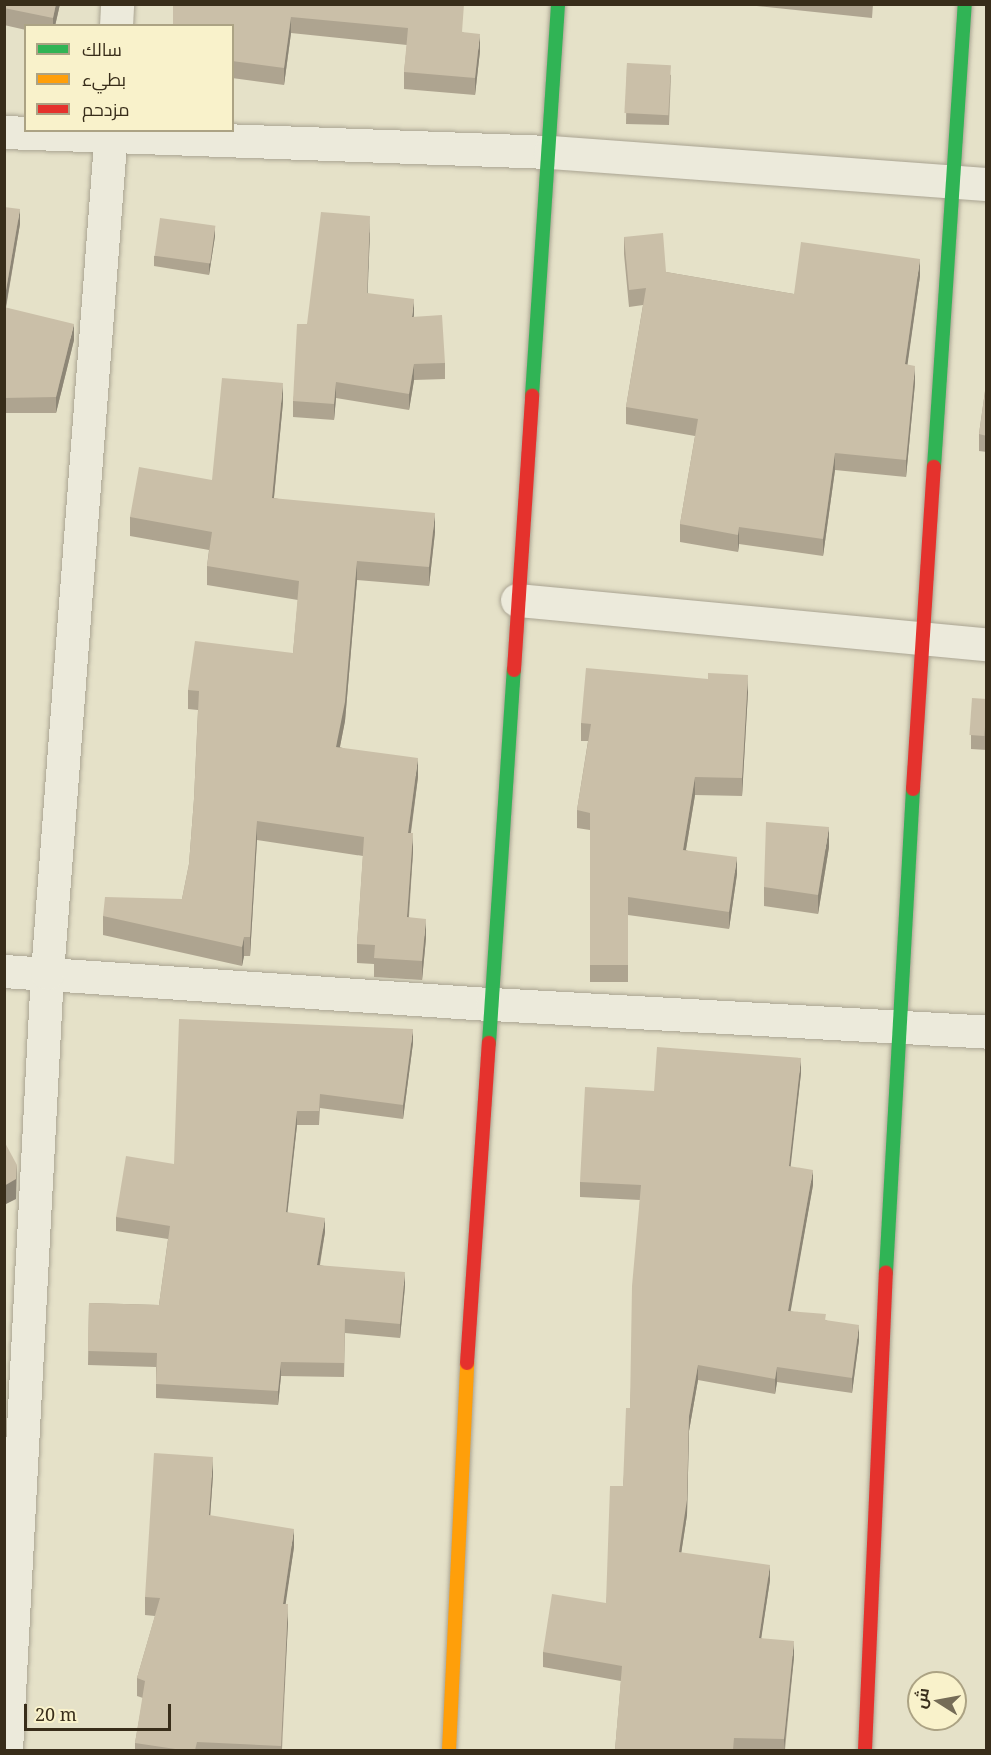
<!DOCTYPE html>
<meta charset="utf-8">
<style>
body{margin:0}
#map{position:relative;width:991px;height:1755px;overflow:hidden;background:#e5e1c8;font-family:"Noto Serif",Cairo,serif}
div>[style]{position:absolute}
.roads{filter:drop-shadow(0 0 2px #aaa492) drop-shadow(0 0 2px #aaa492)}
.street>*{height:33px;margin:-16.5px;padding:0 16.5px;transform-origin:16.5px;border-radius:16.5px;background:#eceadb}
.fast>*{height:14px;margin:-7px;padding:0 7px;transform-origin:7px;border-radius:7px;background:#30b455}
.slow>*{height:14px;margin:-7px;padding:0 7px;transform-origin:7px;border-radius:7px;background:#ff9f0a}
.jam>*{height:14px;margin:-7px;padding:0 7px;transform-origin:7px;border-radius:7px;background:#e5322d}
.wall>*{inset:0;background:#aea490}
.shaded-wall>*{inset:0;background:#8d8676}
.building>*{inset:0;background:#cabfa8;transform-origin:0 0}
span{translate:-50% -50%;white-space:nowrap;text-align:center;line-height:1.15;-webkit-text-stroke:4.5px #f9f2cb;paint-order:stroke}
.frame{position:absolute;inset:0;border:6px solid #382d1a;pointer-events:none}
.legend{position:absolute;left:24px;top:24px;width:210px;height:108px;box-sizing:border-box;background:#f9f2cb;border:2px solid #aca384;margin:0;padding:8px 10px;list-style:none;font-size:18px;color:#382d1a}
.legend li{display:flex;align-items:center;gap:12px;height:30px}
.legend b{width:30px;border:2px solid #aca384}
.north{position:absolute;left:907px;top:1671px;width:60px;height:60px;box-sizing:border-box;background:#f9f2cb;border:2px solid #aca384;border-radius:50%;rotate:281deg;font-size:16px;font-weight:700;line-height:24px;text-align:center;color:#382d1a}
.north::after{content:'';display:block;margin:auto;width:21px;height:27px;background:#756c57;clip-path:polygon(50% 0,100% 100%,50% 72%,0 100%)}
.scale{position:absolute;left:24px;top:1704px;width:147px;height:27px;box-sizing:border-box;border:3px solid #382d1a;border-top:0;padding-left:8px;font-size:18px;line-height:21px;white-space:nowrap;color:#382d1a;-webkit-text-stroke:4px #f9f2cb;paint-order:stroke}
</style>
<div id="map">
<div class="roads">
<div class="street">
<div style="left:116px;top:26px;width:22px;rotate:-87deg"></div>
<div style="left:4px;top:132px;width:546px;rotate:2.1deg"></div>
<div style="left:550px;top:152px;width:437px;rotate:4.2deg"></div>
<div style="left:517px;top:600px;width:471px;rotate:5.4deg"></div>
<div style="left:4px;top:971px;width:489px;rotate:3.9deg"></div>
<div style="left:492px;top:1004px;width:495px;rotate:3.2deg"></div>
<div style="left:6px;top:1750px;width:778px;rotate:-86.98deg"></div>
<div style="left:47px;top:973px;width:845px;rotate:-85.66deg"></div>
</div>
<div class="fast">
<div style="left:532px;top:396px;width:393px;rotate:-86.2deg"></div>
<div style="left:934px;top:467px;width:464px;rotate:-86.2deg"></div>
<div style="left:489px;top:1043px;width:374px;rotate:-86.2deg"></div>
<div style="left:886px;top:1272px;width:484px;rotate:-86.8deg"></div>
</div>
<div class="slow">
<div style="left:449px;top:1750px;width:387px;rotate:-87.3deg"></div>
</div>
<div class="jam">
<div style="left:514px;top:670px;width:275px;rotate:-86.2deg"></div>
<div style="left:913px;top:789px;width:323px;rotate:-86.3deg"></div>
<div style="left:467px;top:1363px;width:321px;rotate:-86.1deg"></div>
<div style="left:865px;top:1750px;width:478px;rotate:-87.5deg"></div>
</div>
</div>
<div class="wall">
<div style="clip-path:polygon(4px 4px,60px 4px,55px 26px,26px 26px,26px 30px,4px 25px)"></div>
<div style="clip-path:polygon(173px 4px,463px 32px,480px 51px,475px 95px,404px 89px,404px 72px,407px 45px,291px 33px,284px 85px,232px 78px,232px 26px)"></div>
<div style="clip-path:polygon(738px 4px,873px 4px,872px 18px)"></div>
<div style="clip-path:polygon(627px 63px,671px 75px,669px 125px,626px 124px)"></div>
<div style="clip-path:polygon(4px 207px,20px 224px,6px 308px,74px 340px,56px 413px,4px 413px)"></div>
<div style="clip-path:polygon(370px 232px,367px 293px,414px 317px,445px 363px,445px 379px,414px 380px,409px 410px,336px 398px,334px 420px,293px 417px,293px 401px,307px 324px)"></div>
<div style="clip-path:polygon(215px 236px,209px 275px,154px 266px,154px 256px)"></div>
<div style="clip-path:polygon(624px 237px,666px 272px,794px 294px,920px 276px,907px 365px,915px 383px,906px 477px,835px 470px,823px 556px,739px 544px,738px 552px,680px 542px,680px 524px,695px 436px,626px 424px,626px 407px,643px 305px,629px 307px,624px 254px)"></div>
<div style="clip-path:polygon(987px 377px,987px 452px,979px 451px,979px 434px)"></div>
<div style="clip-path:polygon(283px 402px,274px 498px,435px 532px,429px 586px,357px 580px,345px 721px,340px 747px,418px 777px,411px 833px,413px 852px,409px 917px,426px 938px,422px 980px,374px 977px,374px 964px,357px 963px,357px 944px,363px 856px,257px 840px,250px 956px,244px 956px,242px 966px,103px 935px,103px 916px,182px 899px,189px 864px,194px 799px,198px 710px,188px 709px,188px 690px,293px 653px,298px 600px,207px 585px,207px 566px,209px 550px,130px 536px,130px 517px,212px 480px)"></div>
<div style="clip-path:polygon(748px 692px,742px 796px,695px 795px,686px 850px,737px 874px,729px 929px,628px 915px,628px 982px,590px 982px,590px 830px,577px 828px,577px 810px,588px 741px,581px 741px,581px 723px)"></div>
<div style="clip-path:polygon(987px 699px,987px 750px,971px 749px,971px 735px)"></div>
<div style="clip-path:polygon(829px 847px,818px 914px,764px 906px,764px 887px)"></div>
<div style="clip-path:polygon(413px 1043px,403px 1119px,320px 1108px,319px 1125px,297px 1125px,287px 1212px,325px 1232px,320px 1265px,405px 1286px,400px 1338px,345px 1333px,344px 1377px,281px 1376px,278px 1405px,156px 1398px,156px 1367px,88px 1365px,89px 1303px,159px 1305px,168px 1239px,116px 1231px,116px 1217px,174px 1164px)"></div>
<div style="clip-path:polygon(801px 1073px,790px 1166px,813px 1185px,790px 1311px,826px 1320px,859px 1340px,852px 1393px,777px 1382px,775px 1394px,698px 1380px,689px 1431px,687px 1515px,681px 1553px,770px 1580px,761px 1638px,794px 1657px,785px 1750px,615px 1750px,621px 1681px,543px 1667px,543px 1652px,606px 1603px,623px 1486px,630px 1408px,640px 1200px,580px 1197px,580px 1182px,654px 1091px)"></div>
<div style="clip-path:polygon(213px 1475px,210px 1516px,294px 1547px,285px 1604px,288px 1622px,282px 1750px,135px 1750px,135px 1743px,143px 1698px,137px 1696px,137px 1678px,155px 1616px,145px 1615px,145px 1597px)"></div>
</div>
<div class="shaded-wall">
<div style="clip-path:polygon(56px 4px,60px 4px,55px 26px,53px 26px,53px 18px)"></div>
<div style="clip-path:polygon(291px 17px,291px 33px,284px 85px,284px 68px)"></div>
<div style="clip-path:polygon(480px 34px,480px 51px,475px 95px,475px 78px)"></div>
<div style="clip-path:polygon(20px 209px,20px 224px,4px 317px,4px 302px)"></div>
<div style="clip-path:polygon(370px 216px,370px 232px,367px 309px,367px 293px)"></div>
<div style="clip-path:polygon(215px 226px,215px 236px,209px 275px,209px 264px)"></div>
<div style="clip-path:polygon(920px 259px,920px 276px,905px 382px,905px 364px)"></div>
<div style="clip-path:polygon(414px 299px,414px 315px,412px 333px,412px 317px)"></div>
<div style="clip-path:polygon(74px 324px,74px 340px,56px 413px,56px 397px)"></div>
<div style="clip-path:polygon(414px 364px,414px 380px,409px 410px,409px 394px)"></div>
<div style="clip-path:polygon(915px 366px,915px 383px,906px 477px,906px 460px)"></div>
<div style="clip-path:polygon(336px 382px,336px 398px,334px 420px,334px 404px)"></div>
<div style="clip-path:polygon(283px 383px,283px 402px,272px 517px,272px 498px)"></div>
<div style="clip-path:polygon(835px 453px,835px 470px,823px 556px,823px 539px)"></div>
<div style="clip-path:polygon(435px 513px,435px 532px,429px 586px,429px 567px)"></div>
<div style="clip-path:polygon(739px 527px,739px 544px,738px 552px,738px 535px)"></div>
<div style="clip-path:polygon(357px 561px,357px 580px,345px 721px,336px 766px,336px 747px)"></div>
<div style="clip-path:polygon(748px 675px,748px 692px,742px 796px,742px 778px)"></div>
<div style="clip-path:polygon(418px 758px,418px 777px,408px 852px,408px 833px)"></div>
<div style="clip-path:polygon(695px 777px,695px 795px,683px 867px,683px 850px)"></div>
<div style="clip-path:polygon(257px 821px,257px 840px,250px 956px,250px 937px)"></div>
<div style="clip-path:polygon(829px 827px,829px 847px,818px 914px,818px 895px)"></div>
<div style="clip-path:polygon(413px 833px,413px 852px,407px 936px,407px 917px)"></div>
<div style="clip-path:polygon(737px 857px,737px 874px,729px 929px,729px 912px)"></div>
<div style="clip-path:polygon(426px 919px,426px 938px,422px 980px,422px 961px)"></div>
<div style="clip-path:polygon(244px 937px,244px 956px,242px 966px,242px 947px)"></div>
<div style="clip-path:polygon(413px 1029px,413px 1043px,403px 1119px,403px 1105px)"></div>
<div style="clip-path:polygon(801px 1058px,801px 1073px,789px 1181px,789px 1166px)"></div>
<div style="clip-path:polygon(297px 1111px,297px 1125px,286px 1226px,286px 1212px)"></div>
<div style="clip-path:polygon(17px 1165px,16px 1199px,4px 1205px,4px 1186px)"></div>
<div style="clip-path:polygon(813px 1170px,813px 1185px,788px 1326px,788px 1311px)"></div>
<div style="clip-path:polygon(325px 1218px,325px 1232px,317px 1279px,317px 1265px)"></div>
<div style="clip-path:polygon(405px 1272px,405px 1286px,400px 1338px,400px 1324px)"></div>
<div style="clip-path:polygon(859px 1325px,859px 1340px,852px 1393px,852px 1378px)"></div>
<div style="clip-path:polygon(281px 1362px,281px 1376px,278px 1405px,278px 1391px)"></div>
<div style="clip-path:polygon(698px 1365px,698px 1380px,689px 1431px,687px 1515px,679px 1568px,679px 1552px,689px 1416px)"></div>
<div style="clip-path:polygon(777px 1367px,777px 1382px,775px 1394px,775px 1379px)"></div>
<div style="clip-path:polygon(213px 1457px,213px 1475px,209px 1533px,209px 1515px)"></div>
<div style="clip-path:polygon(294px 1529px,294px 1547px,283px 1622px,283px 1604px)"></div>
<div style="clip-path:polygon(770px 1565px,770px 1580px,759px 1653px,759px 1638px)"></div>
<div style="clip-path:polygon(288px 1604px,288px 1622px,281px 1750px,281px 1746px)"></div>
<div style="clip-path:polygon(794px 1641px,794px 1657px,784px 1750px,784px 1739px)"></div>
</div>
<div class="building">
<div style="clip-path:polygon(4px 4px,56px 4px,53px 18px,4px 8px)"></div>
<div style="clip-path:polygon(173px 4px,464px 4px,462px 32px,480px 34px,475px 78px,404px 72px,408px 28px,291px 17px,284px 68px,232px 61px,232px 26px,173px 26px)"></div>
<div style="left:627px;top:63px;width:44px;height:50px;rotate:3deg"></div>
<div style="clip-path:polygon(4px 207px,20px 209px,4px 302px)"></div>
<div style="clip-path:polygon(321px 212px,370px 216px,367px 293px,414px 299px,412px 317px,442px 315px,445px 363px,414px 364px,409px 394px,336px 382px,334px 404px,293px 401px,297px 324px,307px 324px)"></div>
<div style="left:160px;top:218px;width:56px;height:38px;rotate:8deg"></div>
<div style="clip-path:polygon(663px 233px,666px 272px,794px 294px,801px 242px,920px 259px,905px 364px,915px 366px,906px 460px,835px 453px,823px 539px,739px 527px,738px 535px,680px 524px,698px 419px,626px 407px,646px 288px,629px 290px,624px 237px)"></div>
<div style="clip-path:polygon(4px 307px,74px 324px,56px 397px,4px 398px)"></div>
<div style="clip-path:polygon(987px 377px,987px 436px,979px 434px)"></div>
<div style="clip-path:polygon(222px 378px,283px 383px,272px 498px,435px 513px,429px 567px,357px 561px,345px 702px,336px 747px,418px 758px,408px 833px,413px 833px,407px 917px,426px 919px,422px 961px,374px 958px,375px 945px,357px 944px,364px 837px,257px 821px,250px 937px,244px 937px,242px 947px,103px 916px,105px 897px,182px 899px,189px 864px,194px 799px,199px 691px,188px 690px,195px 641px,293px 653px,299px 581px,207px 566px,212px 532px,130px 517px,139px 467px,212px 480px)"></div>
<div style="clip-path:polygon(586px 668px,708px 679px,708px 673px,748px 675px,742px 778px,695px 777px,683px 850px,737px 857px,729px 912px,628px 897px,628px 965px,590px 965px,590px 813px,577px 810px,591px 724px,581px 723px)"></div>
<div style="left:972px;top:698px;width:15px;height:37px;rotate:4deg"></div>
<div style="clip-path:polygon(766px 822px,829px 827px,818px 895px,764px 887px)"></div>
<div style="clip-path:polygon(179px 1019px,413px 1029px,403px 1105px,320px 1094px,319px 1111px,297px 1111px,286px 1212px,325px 1218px,317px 1265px,405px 1272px,400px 1324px,345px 1319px,344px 1363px,281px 1362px,278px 1391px,156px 1384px,157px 1353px,88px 1351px,89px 1303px,159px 1305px,170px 1226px,116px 1217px,126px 1156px,174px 1164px)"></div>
<div style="clip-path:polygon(657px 1047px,801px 1058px,789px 1166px,813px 1170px,788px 1311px,826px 1314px,825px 1320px,859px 1325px,852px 1378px,777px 1367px,775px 1379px,698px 1365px,689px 1416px,687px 1500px,679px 1552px,770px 1565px,759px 1638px,794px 1641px,784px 1739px,734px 1738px,733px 1750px,615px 1750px,622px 1666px,543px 1652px,552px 1594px,606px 1603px,610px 1486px,623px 1486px,626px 1408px,630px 1408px,632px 1286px,641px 1185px,580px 1182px,585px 1087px,654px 1091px)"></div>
<div style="clip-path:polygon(4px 1141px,17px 1165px,16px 1179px,4px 1186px)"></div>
<div style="clip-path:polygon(154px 1453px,213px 1457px,209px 1515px,294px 1529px,283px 1604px,288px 1604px,281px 1746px,197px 1742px,195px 1750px,182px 1750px,135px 1743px,145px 1681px,137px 1678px,160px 1598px,145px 1597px)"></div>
</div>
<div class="frame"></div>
<ul class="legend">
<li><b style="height:8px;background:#30b455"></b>سالك</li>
<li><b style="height:8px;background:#ff9f0a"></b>بطيء</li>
<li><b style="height:8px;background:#e5322d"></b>مزدحم</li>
</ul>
<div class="north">ش</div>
<div class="scale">20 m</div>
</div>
